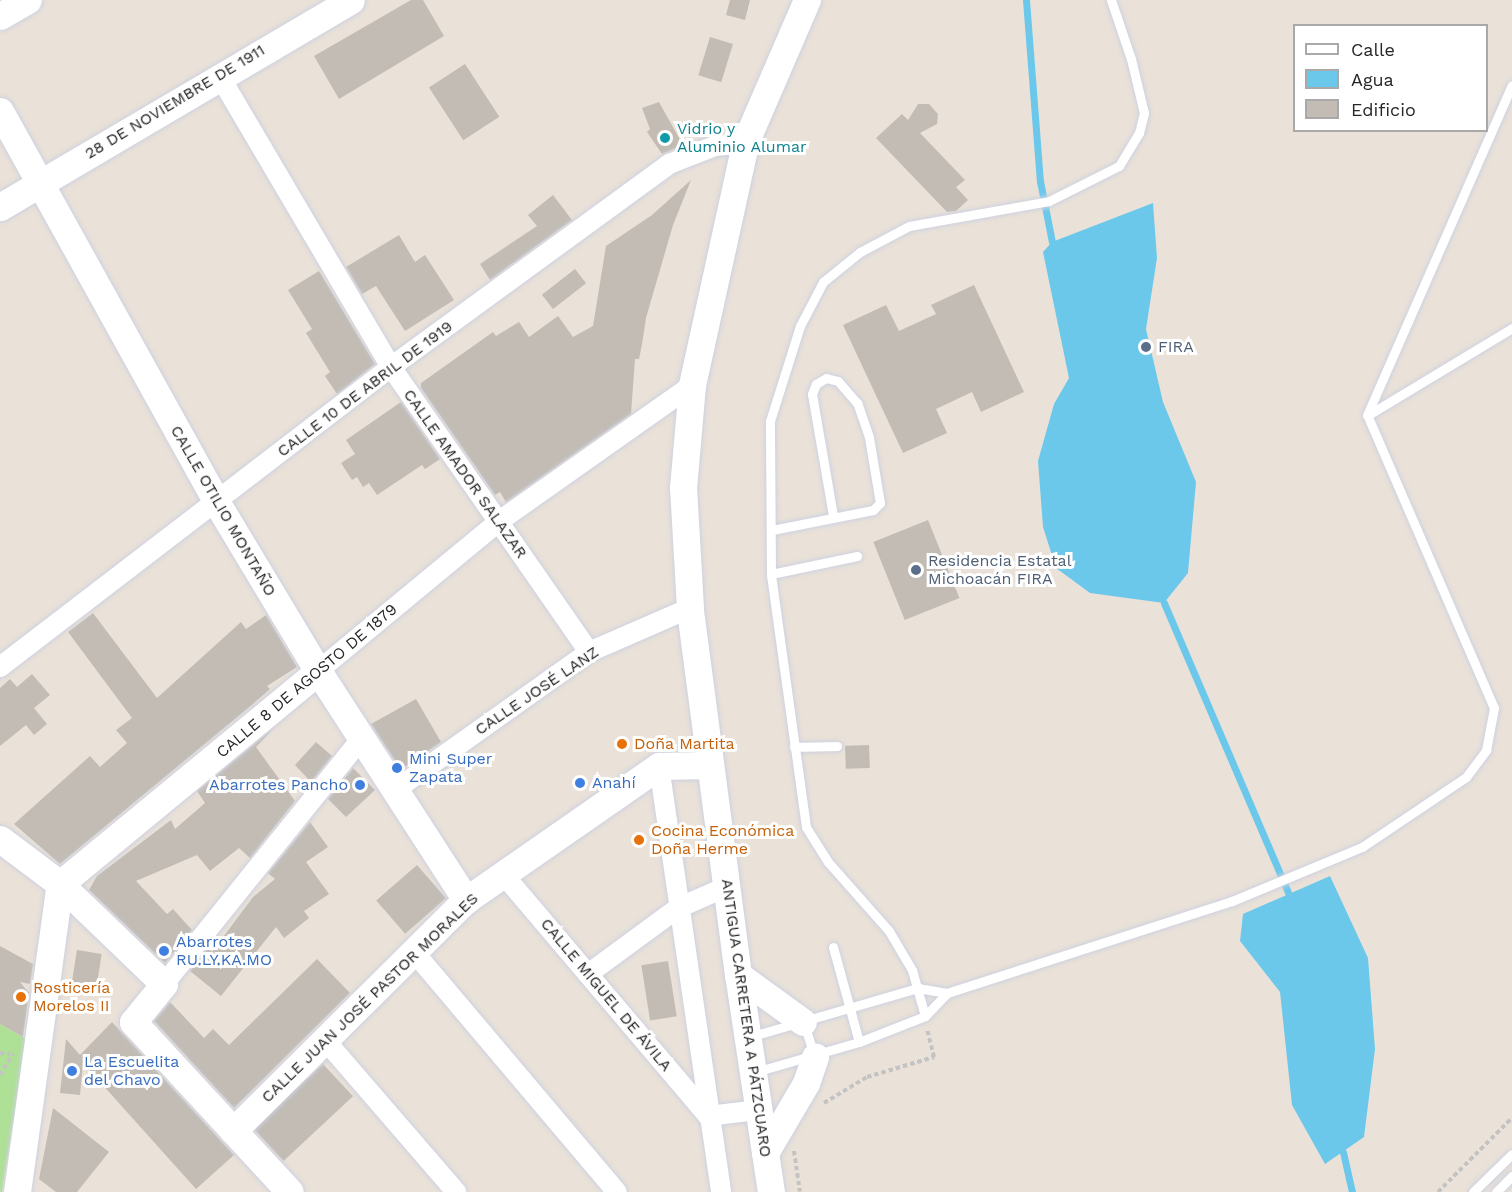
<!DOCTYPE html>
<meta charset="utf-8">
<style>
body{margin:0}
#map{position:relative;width:1512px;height:1192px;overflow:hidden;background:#eae2d8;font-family:"Work Sans",sans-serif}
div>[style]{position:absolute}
.green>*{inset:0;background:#aee095}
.water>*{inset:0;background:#6cc8eb}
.stream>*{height:7px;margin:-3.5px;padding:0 3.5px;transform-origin:3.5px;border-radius:3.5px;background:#6cc8eb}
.building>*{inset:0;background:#c2bcb5;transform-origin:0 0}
.path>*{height:4px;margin-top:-2px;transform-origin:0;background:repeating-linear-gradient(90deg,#c3c3c3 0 4.5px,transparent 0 7.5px)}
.roads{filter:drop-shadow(0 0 2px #ced1e0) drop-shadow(0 0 2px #ced1e0)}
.lane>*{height:9px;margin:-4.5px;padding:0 4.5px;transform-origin:4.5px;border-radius:4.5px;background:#fff}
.street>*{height:20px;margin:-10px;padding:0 10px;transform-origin:10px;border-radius:10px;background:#fff}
.secondary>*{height:27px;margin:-13.5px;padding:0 13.5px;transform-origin:13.5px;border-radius:13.5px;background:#fff}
.dots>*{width:16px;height:16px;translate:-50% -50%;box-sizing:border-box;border:3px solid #fff;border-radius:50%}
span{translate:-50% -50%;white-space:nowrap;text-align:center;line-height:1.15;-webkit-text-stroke:6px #fff;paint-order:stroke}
.street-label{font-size:16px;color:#272727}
.culture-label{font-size:16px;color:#0d838f}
.left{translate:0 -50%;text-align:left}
.service-label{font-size:16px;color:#4e5e75}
.food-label{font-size:16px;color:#c56008}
.shop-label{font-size:16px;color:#366cbe}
.right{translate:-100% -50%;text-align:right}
.legend{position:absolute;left:1293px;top:24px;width:195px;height:108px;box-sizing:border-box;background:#fff;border:2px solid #a9a9a9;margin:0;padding:8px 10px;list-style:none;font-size:18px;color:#272727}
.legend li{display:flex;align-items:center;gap:12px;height:30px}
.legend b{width:30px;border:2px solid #a9a9a9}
</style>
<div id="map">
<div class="green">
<div style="clip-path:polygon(0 1024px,26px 1039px,2px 1192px,0 1192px)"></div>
</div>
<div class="water">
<div style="clip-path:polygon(1153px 203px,1157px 258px,1146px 329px,1163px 402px,1196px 482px,1188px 573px,1164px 603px,1090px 593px,1056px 568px,1043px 527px,1038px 461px,1054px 404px,1069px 378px,1043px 252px,1052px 242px)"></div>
<div style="clip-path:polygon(1330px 876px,1368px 958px,1375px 1049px,1364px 1137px,1325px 1164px,1292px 1105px,1280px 992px,1240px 941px,1243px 914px)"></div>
</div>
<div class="stream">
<div style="left:1026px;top:0;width:182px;rotate:85.6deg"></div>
<div style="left:1040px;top:181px;width:62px;rotate:78.9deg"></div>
<div style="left:1164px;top:603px;width:317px;rotate:66.8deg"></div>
<div style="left:1343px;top:1152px;width:41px;rotate:77.3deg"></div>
</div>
<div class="building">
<div style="clip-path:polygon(411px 0,423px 0,444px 36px,339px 99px,314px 56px)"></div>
<div style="clip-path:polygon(730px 0,750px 0,745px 20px,726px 15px)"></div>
<div style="left:710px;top:37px;width:24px;height:40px;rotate:17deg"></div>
<div style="left:465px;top:64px;width:63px;height:43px;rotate:57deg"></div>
<div style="clip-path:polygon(659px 102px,683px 145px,662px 154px,647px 132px,650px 129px,642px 108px)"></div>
<div style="clip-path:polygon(918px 104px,929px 104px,938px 114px,937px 124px,920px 133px,965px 180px,956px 187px,968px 200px,956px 211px,947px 212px,876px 138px,902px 114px,908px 120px)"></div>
<div style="clip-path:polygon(691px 180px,673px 225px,646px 318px,642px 344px,639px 359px,635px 359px,631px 414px,506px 502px,500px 492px,495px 495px,421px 388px,421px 383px,493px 332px,496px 336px,519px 322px,529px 337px,558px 316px,573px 337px,593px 326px,606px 246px,652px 215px)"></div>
<div style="clip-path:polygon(553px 195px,572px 220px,490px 280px,480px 264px,537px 226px,528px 215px)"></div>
<div style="clip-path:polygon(399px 235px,415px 262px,425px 255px,454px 300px,405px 331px,376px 286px,362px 294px,346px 267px)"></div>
<div style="left:575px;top:269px;width:18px;height:42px;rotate:52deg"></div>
<div style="clip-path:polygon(319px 271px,375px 364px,337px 394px,325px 376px,330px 372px,306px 333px,312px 329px,288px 290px)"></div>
<div style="clip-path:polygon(974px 285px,1024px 392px,981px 412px,972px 392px,936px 409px,947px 433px,903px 453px,843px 325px,886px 305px,899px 331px,936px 314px,931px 305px)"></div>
<div style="clip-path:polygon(401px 402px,440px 459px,425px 469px,422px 465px,377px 495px,369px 483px,363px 487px,357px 477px,352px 480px,341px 463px,355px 454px,346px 440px)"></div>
<div style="left:928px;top:520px;width:84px;height:59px;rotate:68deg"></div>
<div style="clip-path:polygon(93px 613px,157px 698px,241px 622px,246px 629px,266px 615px,297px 667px,267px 686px,270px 689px,253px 704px,60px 864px,14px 824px,90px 756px,100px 767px,127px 743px,116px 730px,132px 718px,68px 632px)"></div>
<div style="clip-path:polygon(32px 674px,50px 695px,34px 708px,47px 724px,34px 735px,26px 725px,0 746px,0 688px,10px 679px,17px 687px)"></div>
<div style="clip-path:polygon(416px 699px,441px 742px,401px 770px,371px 724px)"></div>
<div style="clip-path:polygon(274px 728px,256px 747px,295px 801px,250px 858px,239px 848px,210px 871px,197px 855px,136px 881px,167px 914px,173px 909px,192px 930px,165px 963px,89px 890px,97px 876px,171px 820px,175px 829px,205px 803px,197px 791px)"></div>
<div style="clip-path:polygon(316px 742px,332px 756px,311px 782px,295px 765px)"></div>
<div style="left:869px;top:745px;width:23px;height:24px;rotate:88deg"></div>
<div style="clip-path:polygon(353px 768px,375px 790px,346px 817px,328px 799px)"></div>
<div style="clip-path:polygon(310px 822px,328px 847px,306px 862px,329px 894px,304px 911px,309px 918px,284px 938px,276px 927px,221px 996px,190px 971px,208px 948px,212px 952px,253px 897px,275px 879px,268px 873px)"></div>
<div style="left:417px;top:865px;width:44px;height:54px;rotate:49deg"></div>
<div style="clip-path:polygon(0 946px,33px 964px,30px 984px,20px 982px,29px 993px,23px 1037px,0 1024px)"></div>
<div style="left:77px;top:950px;width:25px;height:41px;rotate:9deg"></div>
<div style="clip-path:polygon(317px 959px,350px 993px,234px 1108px,154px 1021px,170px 1002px,204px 1038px,213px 1029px,229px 1045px)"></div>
<div style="left:668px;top:961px;width:56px;height:27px;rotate:81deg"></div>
<div style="clip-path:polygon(112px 1022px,234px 1155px,196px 1189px,83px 1063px,80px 1095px,60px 1093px,66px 1039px,80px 1055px)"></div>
<div style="left:323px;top:1064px;width:44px;height:95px;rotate:47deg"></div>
<div style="clip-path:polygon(53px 1108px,109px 1152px,77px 1192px,56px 1192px,39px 1179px)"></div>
</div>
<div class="path">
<div style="left:0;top:1053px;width:10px;rotate:6deg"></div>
<div style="left:0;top:1075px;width:25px;rotate:-58deg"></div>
<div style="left:824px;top:1103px;width:50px;rotate:-31.2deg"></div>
<div style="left:867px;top:1077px;width:70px;rotate:-16.6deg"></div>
<div style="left:934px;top:1057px;width:29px;rotate:-104deg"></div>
<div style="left:794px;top:1151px;width:41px;rotate:81.7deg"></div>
<div style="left:1438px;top:1192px;width:105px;rotate:-45deg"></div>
</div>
<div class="roads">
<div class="lane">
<div style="left:1368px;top:415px;width:168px;rotate:-31.1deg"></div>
<div style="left:772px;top:530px;width:103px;rotate:-11.2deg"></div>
<div style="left:873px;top:510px;width:10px;rotate:-45deg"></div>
<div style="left:880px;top:503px;width:67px;rotate:-99.5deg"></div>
<div style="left:869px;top:437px;width:36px;rotate:-109deg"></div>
<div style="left:857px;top:403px;width:29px;rotate:-131deg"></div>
<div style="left:838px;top:381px;width:12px;rotate:-166deg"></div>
<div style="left:826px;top:378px;width:12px;rotate:149deg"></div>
<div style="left:816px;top:384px;width:11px;rotate:112deg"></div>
<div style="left:812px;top:394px;width:124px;rotate:80.2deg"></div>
<div style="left:771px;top:574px;width:88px;rotate:-11.8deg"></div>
<div style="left:794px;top:747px;width:43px;rotate:-1.3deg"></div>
<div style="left:833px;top:947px;width:98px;rotate:74.7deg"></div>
<div style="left:925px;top:1016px;width:48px;rotate:-105.8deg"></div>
<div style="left:912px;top:970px;width:45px;rotate:-120.5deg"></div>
<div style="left:889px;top:931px;width:92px;rotate:-131.5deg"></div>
<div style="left:828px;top:862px;width:41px;rotate:-122.2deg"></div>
<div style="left:806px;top:827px;width:255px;rotate:-97.9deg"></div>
<div style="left:771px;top:574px;width:153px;rotate:-90.4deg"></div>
<div style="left:770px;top:421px;width:100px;rotate:-72.5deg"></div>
<div style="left:800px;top:326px;width:50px;rotate:-62.4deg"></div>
<div style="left:823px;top:282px;width:48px;rotate:-39deg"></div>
<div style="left:860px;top:252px;width:55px;rotate:-28deg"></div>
<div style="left:909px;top:226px;width:142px;rotate:-10.1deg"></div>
<div style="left:1049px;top:201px;width:78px;rotate:-26.6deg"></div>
<div style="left:1119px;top:166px;width:39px;rotate:-59deg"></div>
<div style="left:1139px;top:133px;width:21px;rotate:-76deg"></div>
<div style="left:1144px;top:113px;width:56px;rotate:-103.5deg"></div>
<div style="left:1131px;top:59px;width:62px;rotate:-108.7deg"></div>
<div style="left:804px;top:1024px;width:32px;rotate:72deg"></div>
<div style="left:749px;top:1037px;width:176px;rotate:-16.2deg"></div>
<div style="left:918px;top:988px;width:29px;rotate:10deg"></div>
<div style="left:755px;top:1072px;width:108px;rotate:-16.1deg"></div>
<div style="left:859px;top:1042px;width:71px;rotate:-21.5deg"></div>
<div style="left:925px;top:1016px;width:32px;rotate:-46deg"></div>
<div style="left:947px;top:993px;width:299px;rotate:-17.9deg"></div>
<div style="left:1232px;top:901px;width:141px;rotate:-22.6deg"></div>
<div style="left:1362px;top:847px;width:125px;rotate:-33.9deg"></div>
<div style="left:1466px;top:777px;width:34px;rotate:-53deg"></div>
<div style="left:1486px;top:750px;width:43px;rotate:-79.2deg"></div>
<div style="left:1494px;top:708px;width:319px;rotate:-113.4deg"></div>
<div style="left:1367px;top:415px;width:360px;rotate:-66.3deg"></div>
<div style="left:1473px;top:1192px;width:54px;rotate:-44.3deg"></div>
<div style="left:1496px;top:1192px;width:23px;rotate:-45deg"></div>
</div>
<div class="street">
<div style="left:219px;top:75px;width:339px;rotate:59.5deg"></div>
<div style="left:391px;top:367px;width:347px;rotate:55.2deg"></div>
<div style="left:0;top:667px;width:493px;rotate:-37.5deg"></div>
<div style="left:391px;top:367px;width:344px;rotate:-36.1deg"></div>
<div style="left:669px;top:164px;width:49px;rotate:-21.4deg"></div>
<div style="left:715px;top:146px;width:30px;rotate:-6deg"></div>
<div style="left:318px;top:671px;width:234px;rotate:-39.6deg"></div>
<div style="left:498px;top:522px;width:237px;rotate:-35.2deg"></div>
<div style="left:659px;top:766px;width:430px;rotate:81.7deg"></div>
<div style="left:395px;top:790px;width:238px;rotate:-35.4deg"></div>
<div style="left:589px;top:652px;width:110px;rotate:-23.5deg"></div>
<div style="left:503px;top:874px;width:317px;rotate:49.7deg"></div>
<div style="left:708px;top:1116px;width:50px;rotate:-6.8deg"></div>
<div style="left:414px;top:952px;width:314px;rotate:49.8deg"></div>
<div style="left:588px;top:974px;width:112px;rotate:-36.3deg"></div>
<div style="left:678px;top:908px;width:52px;rotate:-23.6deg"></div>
<div style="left:164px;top:984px;width:314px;rotate:-51.2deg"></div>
<div style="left:325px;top:1040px;width:201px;rotate:49.2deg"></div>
</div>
<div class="secondary">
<div style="left:0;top:16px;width:32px;rotate:-30deg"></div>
<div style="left:0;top:111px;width:448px;rotate:61deg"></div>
<div style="left:217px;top:503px;width:196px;rotate:59deg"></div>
<div style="left:318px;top:671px;width:273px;rotate:57.1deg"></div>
<div style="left:0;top:207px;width:407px;rotate:-30.5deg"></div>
<div style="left:0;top:839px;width:75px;rotate:36.9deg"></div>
<div style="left:60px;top:884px;width:144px;rotate:43.9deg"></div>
<div style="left:164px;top:984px;width:49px;rotate:129.2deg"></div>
<div style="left:133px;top:1022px;width:231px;rotate:47.3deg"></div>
<div style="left:738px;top:975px;width:80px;rotate:35.9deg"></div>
<div style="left:233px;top:1131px;width:328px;rotate:-44.8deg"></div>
<div style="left:466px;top:900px;width:235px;rotate:-34.8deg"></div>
<div style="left:659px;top:766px;width:51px;rotate:-1.1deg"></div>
<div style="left:765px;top:1153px;width:81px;rotate:-59.6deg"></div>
<div style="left:806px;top:1083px;width:28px;rotate:-71deg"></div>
<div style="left:17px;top:1192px;width:311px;rotate:-82.1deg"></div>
<div style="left:60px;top:884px;width:335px;rotate:-39.5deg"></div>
<div style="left:771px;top:1192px;width:219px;rotate:-98.6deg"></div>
<div style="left:738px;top:975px;width:370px;rotate:-97.5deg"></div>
<div style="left:690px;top:608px;width:120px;rotate:-93.3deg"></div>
<div style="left:683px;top:488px;width:103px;rotate:-85deg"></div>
<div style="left:692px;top:385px;width:248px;rotate:-77.6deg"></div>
<div style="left:745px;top:143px;width:156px;rotate:-66.6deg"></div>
</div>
</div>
<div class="dots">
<div style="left:665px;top:138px;background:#0f9aa8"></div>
<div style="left:1146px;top:347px;background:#5c6f8a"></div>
<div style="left:916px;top:570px;background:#5c6f8a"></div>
<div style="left:622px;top:744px;background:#e8710a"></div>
<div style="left:397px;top:768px;background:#3f7fe0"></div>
<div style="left:580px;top:783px;background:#3f7fe0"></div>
<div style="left:360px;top:785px;background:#3f7fe0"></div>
<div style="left:639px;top:840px;background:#e8710a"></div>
<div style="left:164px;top:951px;background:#3f7fe0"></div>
<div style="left:21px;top:997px;background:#e8710a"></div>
<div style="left:72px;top:1071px;background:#3f7fe0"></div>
</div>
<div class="street-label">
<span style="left:175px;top:102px;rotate:-31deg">28 DE NOVIEMBRE DE 1911</span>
<span style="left:365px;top:389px;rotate:-37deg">CALLE 10 DE ABRIL DE 1919</span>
<span style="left:465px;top:474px;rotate:55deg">CALLE AMADOR SALAZAR</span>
<span style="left:223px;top:511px;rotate:60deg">CALLE OTILIO MONTAÑO</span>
<span style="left:307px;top:681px;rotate:-40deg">CALLE 8 DE AGOSTO DE 1879</span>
<span style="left:537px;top:691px;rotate:-34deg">CALLE JOSÉ LANZ</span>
<span style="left:606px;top:995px;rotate:50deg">CALLE MIGUEL DE ÁVILA</span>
<span style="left:370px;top:998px;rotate:-44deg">CALLE JUAN JOSÉ PASTOR MORALES</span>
<span style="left:746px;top:1018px;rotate:82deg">ANTIGUA CARRETERA A PÁTZCUARO</span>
</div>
<div class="culture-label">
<span class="left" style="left:677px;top:138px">Vidrio y<br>Aluminio Alumar</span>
</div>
<div class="service-label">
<span class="left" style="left:1158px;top:347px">FIRA</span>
<span class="left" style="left:928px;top:570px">Residencia Estatal<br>Michoacán FIRA</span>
</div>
<div class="food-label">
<span class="left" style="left:634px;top:744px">Doña Martita</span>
<span class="left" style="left:651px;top:840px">Cocina Económica<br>Doña Herme</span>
<span class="left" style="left:33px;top:997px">Rosticería<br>Morelos II</span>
</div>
<div class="shop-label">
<span class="left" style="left:409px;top:768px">Mini Super<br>Zapata</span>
<span class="left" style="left:592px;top:783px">Anahí</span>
<span class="right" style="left:348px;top:785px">Abarrotes Pancho</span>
<span class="left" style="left:176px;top:951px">Abarrotes<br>RU.LY.KA.MO</span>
<span class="left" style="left:84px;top:1071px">La Escuelita<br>del Chavo</span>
</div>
<ul class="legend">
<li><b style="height:8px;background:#fff"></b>Calle</li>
<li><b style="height:16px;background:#6cc8eb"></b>Agua</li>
<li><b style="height:16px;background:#c2bcb5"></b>Edificio</li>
</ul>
</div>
